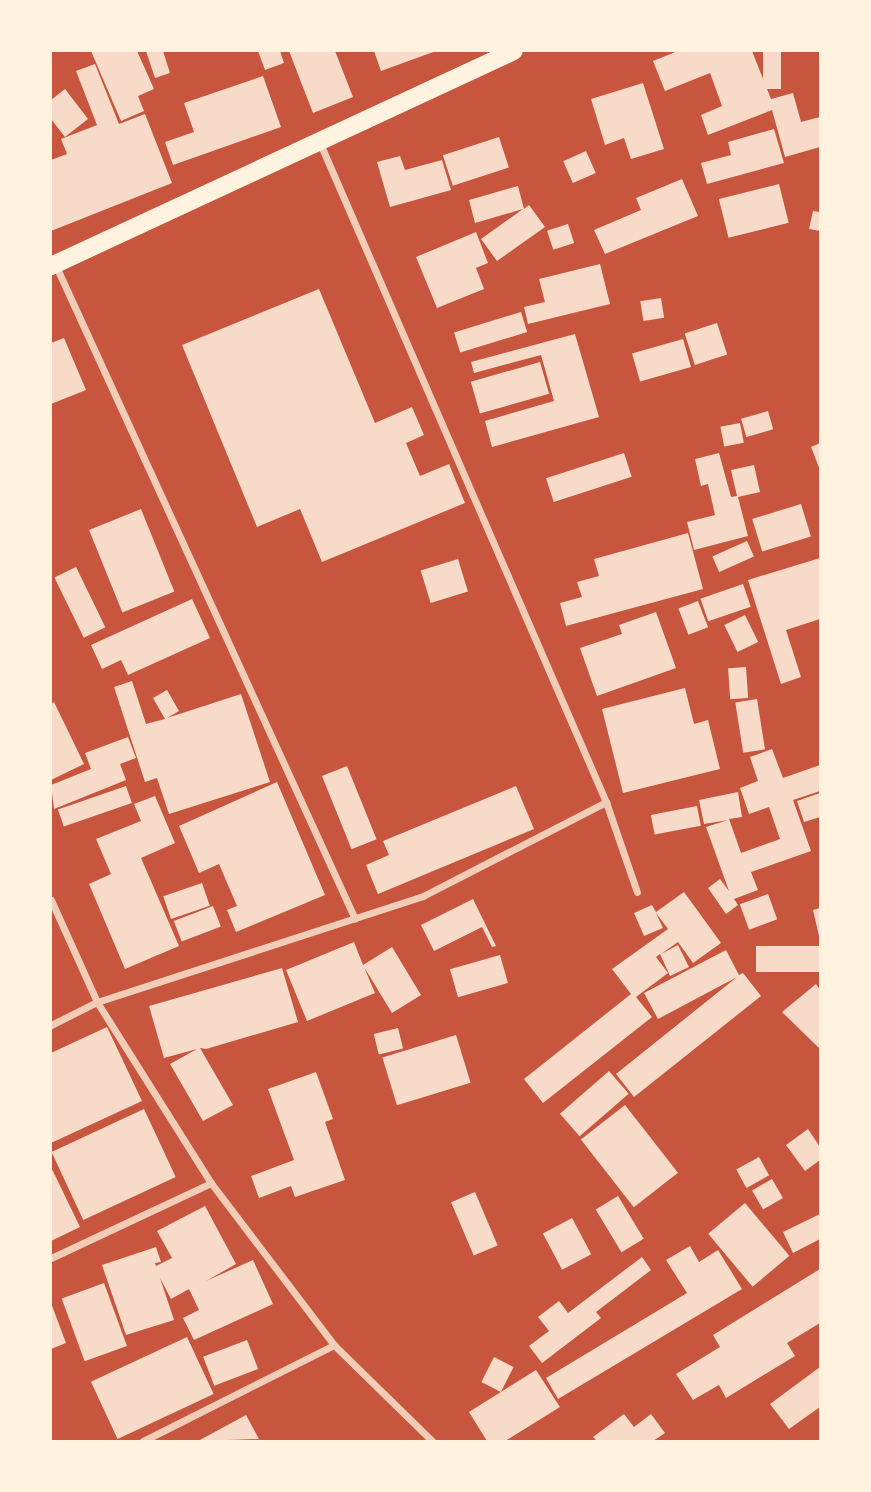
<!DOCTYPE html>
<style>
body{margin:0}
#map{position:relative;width:871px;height:1492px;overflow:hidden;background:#c8553d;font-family:"Zilla Slab",serif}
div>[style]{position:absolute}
.building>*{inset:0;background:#f7dbc8;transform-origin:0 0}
.minor>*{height:7px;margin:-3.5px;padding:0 3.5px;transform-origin:3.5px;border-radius:3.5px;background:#f1ccb7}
.primary>*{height:18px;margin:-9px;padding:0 9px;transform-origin:9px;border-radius:9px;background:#fff3e0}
span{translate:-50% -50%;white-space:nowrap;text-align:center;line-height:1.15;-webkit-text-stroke:5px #fff3e0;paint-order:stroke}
.frame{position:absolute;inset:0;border:52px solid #fff3e0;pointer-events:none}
</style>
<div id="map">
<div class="building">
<div style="clip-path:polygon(91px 51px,137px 51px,154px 89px,138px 96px,144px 111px,121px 121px)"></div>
<div style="clip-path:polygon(146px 51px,163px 51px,170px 73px,155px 78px)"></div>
<div style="clip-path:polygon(258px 51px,280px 51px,284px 63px,265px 70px)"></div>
<div style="clip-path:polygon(289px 51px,335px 51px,353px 97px,313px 113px)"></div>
<div style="clip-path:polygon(374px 51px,436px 51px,381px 71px)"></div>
<div style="clip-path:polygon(678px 51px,752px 51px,771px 99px,793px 93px,801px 122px,820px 117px,820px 147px,785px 157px,772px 110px,708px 135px,701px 115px,722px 106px,710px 73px,665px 91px,653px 61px)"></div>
<div style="left:763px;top:51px;width:18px;height:38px"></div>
<div style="clip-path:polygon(95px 64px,119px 124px,145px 114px,172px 183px,51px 231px,51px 160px,67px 154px,61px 139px,97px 125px,76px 71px)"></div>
<div style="clip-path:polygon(263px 76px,281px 127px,173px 165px,165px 142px,194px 132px,184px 103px)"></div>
<div style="clip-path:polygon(643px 83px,664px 149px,631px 159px,624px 138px,605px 145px,591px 99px)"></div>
<div style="clip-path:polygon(65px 89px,88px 119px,65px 137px,51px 119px,51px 100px)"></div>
<div style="clip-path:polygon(774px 129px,784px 163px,707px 184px,701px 163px,731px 155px,728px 142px)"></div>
<div style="left:499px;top:137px;width:32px;height:59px;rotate:72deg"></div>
<div style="left:586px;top:151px;width:24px;height:25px;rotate:66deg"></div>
<div style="clip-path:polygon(400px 156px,405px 170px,442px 160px,451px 190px,390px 207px,377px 162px)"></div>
<div style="clip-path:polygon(682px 179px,698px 216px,605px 254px,594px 230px,641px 210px,636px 198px)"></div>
<div style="left:779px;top:184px;width:40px;height:62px;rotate:76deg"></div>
<div style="clip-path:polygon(518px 186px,524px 209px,529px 205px,545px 227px,497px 261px,481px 239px,523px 209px,475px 223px,469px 200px)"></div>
<div style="clip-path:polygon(813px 211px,820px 212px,820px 231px,809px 229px)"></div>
<div style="left:568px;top:224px;width:20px;height:22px;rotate:72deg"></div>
<div style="clip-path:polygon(476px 232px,488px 263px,476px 268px,484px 289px,437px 308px,416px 257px)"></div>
<div style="clip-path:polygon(600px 264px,610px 304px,528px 324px,524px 307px,545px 302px,539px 279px)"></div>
<div style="clip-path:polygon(319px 289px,375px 423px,412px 407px,424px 435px,406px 443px,420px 476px,449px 464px,465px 503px,322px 562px,300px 509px,257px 527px,182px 345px)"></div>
<div style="left:661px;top:298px;width:20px;height:21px;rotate:81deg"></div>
<div style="left:521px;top:312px;width:21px;height:70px;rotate:73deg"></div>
<div style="left:717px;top:323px;width:33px;height:34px;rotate:72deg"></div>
<div style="clip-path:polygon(575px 334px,599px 417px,492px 447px,485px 421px,554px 401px,541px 355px,474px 373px,471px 362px)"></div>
<div style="clip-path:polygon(64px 338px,86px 390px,51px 404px,51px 343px)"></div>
<div style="left:683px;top:339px;width:29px;height:53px;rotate:74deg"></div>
<div style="left:540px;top:362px;width:33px;height:72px;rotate:74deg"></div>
<div style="left:768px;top:411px;width:19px;height:28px;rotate:74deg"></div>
<div style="left:740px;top:423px;width:20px;height:20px;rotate:79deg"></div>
<div style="clip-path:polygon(820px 443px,820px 470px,811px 447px)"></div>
<div style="left:624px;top:453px;width:25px;height:82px;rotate:72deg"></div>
<div style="clip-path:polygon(719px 453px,731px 497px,737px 496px,731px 470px,754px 465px,760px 492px,738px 497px,748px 536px,694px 550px,687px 522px,715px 515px,708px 484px,701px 486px,695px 459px)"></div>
<div style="left:801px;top:504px;width:34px;height:51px;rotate:73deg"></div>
<div style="left:141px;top:509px;width:89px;height:56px;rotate:68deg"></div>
<div style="clip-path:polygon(688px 533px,703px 589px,566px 626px,560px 603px,582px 597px,577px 582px,599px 576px,594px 559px)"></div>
<div style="left:747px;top:541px;width:17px;height:38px;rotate:66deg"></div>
<div style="clip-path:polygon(820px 558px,820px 619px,786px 630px,801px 677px,781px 684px,748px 580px)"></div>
<div style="left:458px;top:559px;width:34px;height:39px;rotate:73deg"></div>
<div style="left:76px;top:567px;width:67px;height:24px;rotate:64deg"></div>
<div style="left:743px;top:584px;width:24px;height:45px;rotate:71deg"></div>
<div style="clip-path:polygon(192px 599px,210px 638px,128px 675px,121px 660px,102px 669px,91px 645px)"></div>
<div style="left:698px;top:601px;width:28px;height:21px;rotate:69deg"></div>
<div style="clip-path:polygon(656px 612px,676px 668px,597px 696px,580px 648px,622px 634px,619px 625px)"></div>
<div style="left:745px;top:615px;width:30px;height:23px;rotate:64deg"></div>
<div style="left:746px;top:667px;width:31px;height:18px;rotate:86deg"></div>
<div style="clip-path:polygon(132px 681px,146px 724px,165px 719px,153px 698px,167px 690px,179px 711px,167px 718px,241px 694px,270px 782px,169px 814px,157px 778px,145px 782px,114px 687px)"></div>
<div style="clip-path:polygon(685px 688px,694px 724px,708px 720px,720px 769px,623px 793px,602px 709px)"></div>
<div style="left:757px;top:699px;width:51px;height:22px;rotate:81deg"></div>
<div style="clip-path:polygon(54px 702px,84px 764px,51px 780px,51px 704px)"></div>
<div style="clip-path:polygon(128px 737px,136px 758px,120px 764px,126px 780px,54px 809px,51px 785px,91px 769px,85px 753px)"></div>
<div style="clip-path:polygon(772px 749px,783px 778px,820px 765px,820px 791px,793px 800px,811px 851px,751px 872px,758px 890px,734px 899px,738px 905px,726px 914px,708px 888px,720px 879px,729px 891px,706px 827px,728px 820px,704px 824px,699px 800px,738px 792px,742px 817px,729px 819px,741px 853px,780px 839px,769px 807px,749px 814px,740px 788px,758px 781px,750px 757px)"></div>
<div style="left:347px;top:766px;width:79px;height:27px;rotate:68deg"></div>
<div style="clip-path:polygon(277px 782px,325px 895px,236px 932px,227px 910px,237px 906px,219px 864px,199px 873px,179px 826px)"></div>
<div style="left:126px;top:786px;width:18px;height:72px;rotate:71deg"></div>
<div style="clip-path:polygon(516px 786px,534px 829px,378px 894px,366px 865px,389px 855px,383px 841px)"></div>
<div style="clip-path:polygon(820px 793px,820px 817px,804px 822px,797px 801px)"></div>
<div style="clip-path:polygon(155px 796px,175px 843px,141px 858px,179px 946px,125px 969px,89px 884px,111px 874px,96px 839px,141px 821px,134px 804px)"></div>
<div style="left:697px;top:806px;width:20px;height:47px;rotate:79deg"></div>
<div style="left:202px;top:883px;width:24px;height:41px;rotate:71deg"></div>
<div style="clip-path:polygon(684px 892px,721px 943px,693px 963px,678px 942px,661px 954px,678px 945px,689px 967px,670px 976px,660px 954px,656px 957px,668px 973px,636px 997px,652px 1017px,543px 1103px,524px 1079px,631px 994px,612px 969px,668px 929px,656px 913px,663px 928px,644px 936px,634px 913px,652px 905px,656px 912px)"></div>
<div style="left:768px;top:894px;width:27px;height:30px;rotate:70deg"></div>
<div style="clip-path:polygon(473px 899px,496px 946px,492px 947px,482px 927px,434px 951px,421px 925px)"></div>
<div style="left:213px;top:906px;width:22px;height:42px;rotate:69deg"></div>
<div style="clip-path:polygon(820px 908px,820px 936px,819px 936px,813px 910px)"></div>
<div style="clip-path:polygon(354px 942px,363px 965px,392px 947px,421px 995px,392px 1013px,364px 967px,375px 993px,307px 1021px,286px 970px)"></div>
<div style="left:820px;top:946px;width:26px;height:64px;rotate:90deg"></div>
<div style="clip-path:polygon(726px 950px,739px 975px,743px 973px,761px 996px,634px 1097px,616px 1074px,737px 977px,658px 1019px,644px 993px)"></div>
<div style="left:500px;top:955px;width:29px;height:52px;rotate:74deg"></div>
<div style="clip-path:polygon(282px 968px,298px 1022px,206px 1049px,200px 1048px,233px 1105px,203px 1121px,170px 1064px,197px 1049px,164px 1058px,149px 1006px)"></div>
<div style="clip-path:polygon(816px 984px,820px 990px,820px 1049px,782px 1012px)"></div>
<div style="clip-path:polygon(107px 1027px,142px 1101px,51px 1143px,51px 1053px)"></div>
<div style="left:398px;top:1028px;width:21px;height:25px;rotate:76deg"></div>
<div style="left:456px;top:1035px;width:50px;height:77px;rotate:73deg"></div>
<div style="left:609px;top:1071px;width:30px;height:65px;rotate:49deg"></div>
<div style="clip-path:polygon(316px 1072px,333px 1119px,325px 1122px,345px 1180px,295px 1197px,291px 1186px,259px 1198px,251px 1176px,294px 1160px,268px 1089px)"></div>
<div style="left:625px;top:1105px;width:86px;height:56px;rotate:52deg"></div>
<div style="left:144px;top:1109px;width:75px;height:102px;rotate:65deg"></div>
<div style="clip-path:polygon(808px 1129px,820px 1147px,820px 1160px,805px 1171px,786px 1145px)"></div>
<div style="left:759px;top:1157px;width:21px;height:26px;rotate:61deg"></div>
<div style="clip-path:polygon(51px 1167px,80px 1227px,51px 1241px)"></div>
<div style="left:772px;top:1179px;width:22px;height:23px;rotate:60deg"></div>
<div style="left:475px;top:1192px;width:58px;height:26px;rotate:67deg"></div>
<div style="left:618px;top:1196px;width:50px;height:26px;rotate:59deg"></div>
<div style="left:745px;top:1203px;width:69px;height:48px;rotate:50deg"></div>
<div style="clip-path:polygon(205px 1206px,236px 1264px,206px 1281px,253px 1260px,273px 1304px,194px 1340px,183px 1318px,199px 1310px,189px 1289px,171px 1299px,160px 1278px,174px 1320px,126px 1335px,102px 1265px,156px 1247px,161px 1262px,155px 1263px,156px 1266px,172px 1258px,157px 1231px)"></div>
<div style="clip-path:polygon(820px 1214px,820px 1239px,793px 1253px,783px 1232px)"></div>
<div style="left:572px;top:1218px;width:41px;height:33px;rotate:62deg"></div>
<div style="clip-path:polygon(690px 1246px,699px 1262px,718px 1250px,742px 1289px,558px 1399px,546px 1378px,687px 1293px,666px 1260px)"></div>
<div style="clip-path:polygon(642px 1257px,651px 1270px,596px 1312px,601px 1318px,542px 1363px,529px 1346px,549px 1331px,538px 1317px,559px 1301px,568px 1313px)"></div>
<div style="clip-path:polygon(820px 1269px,820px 1323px,787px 1343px,795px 1356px,726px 1398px,719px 1385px,693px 1400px,676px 1374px,720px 1347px,713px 1335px)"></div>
<div style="left:104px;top:1283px;width:67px;height:45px;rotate:70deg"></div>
<div style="clip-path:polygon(51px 1303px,66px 1343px,51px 1349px)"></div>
<div style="left:187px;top:1337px;width:63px;height:106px;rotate:65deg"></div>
<div style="left:247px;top:1340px;width:31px;height:47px;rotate:69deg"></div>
<div style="left:494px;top:1357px;width:22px;height:28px;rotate:27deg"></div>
<div style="clip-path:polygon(820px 1367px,820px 1407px,789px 1429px,770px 1404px)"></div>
<div style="clip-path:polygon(536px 1370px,560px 1407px,505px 1441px,487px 1441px,469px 1412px)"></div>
<div style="clip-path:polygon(624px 1414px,634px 1427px,651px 1414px,665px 1433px,653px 1441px,597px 1441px,593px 1437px)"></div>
<div style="clip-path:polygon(246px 1415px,259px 1439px,198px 1441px)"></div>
</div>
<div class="minor">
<div style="left:319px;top:141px;width:721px;rotate:66.53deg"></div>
<div style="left:55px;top:264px;width:720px;rotate:65.39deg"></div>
<div style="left:51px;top:900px;width:112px;rotate:65.7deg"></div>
<div style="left:97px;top:1002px;width:214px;rotate:57.8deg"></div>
<div style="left:211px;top:1183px;width:203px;rotate:52.8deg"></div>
<div style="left:334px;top:1345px;width:137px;rotate:44.4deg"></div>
<div style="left:51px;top:1025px;width:51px;rotate:-26.6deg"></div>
<div style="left:97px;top:1002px;width:343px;rotate:-18deg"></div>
<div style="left:423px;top:896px;width:206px;rotate:-27.2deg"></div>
<div style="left:606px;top:802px;width:95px;rotate:71deg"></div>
<div style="left:51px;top:1258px;width:177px;rotate:-25.1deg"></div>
<div style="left:143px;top:1441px;width:214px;rotate:-26.7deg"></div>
</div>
<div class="primary">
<div style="left:51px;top:266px;width:510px;rotate:-24.91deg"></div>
</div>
<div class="frame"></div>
</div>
